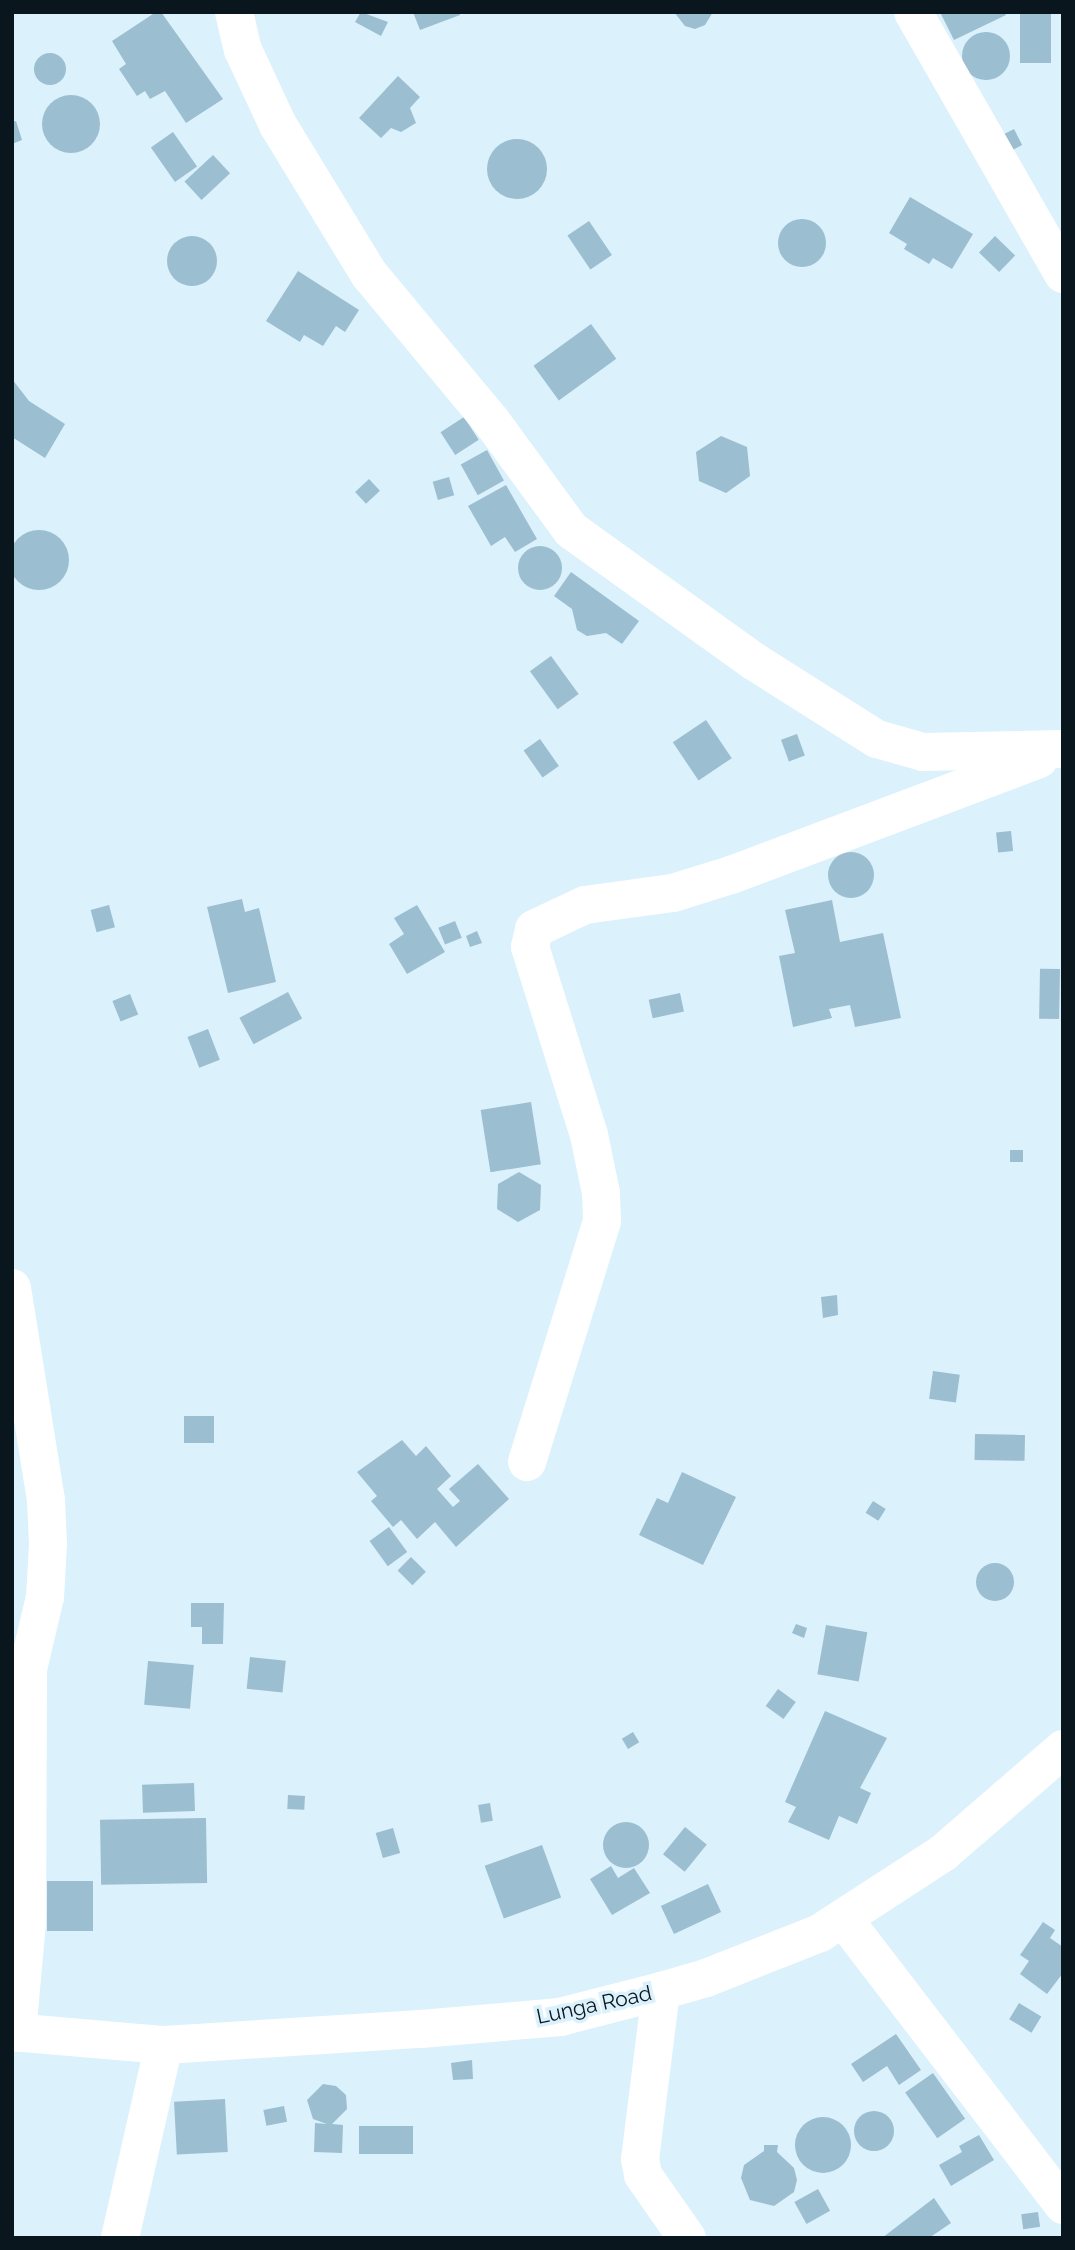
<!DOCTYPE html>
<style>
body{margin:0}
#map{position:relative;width:1075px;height:2250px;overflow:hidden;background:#dbf1fc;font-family:Raleway,sans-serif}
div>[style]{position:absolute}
.building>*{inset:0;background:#9bbed0;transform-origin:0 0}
.round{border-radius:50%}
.minor>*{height:38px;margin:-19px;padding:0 19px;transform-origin:19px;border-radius:19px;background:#fff}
span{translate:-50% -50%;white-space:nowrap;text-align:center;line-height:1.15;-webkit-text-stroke:7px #dbf1fc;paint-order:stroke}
.street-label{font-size:21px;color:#09161d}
.frame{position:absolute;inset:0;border:14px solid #09161d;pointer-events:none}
</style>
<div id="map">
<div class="building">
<div style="clip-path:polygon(156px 12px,161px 12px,223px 99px,186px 123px,165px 91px,150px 99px,145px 91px,137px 96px,119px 69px,126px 64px,112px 41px)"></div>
<div style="clip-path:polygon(361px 12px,388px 22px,381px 36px,355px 22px)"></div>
<div style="clip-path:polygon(413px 12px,459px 12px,460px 15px,420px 30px)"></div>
<div style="clip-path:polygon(674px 12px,713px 12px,705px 25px,695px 29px,685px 26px)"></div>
<div style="clip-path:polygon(940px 12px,1005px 12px,1006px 15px,954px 40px)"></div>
<div style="left:1020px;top:12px;width:31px;height:51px"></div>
<div class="round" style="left:962px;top:32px;width:48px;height:48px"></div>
<div class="round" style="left:34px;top:53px;width:32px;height:32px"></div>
<div style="clip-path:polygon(398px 76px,420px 97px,410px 108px,416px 123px,401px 132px,391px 128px,381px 138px,359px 118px)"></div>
<div class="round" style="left:42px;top:95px;width:58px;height:58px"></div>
<div style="clip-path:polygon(16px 121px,22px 140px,12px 144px,12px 122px)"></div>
<div style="left:1014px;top:129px;width:18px;height:17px;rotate:63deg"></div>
<div style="left:173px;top:132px;width:42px;height:27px;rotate:55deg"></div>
<div class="round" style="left:487px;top:139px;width:60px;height:60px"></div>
<div style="left:213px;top:155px;width:25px;height:39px;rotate:47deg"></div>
<div style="clip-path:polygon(910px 197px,973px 234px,952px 269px,933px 258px,929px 264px,904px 249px,907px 244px,889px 233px)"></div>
<div class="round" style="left:778px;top:219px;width:48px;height:48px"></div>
<div style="left:589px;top:221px;width:41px;height:26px;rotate:56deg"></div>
<div style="left:995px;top:236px;width:28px;height:23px;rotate:44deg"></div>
<div class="round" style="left:167px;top:236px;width:50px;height:50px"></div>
<div style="clip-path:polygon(298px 271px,359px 310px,345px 332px,336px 326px,323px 346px,304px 335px,300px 342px,266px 321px)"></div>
<div style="left:591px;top:324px;width:43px;height:71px;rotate:54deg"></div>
<div style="clip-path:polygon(12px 379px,29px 401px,65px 424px,45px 458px,12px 437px)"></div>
<div style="left:464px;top:417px;width:27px;height:28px;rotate:57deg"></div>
<div style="clip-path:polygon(721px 436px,747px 447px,750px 476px,726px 493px,699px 481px,696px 452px)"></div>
<div style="left:487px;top:450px;width:35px;height:30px;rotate:61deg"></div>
<div style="left:449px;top:477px;width:19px;height:17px;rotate:74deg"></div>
<div style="left:369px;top:479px;width:16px;height:19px;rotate:47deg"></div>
<div style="clip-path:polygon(506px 485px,537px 539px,515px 552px,505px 537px,491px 546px,468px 506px)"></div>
<div class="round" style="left:9px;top:530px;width:60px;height:60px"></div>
<div class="round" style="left:518px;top:546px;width:44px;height:44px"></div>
<div style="clip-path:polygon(571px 572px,639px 621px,622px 644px,606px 633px,587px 636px,577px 630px,572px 609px,554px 596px)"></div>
<div style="left:551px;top:656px;width:47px;height:26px;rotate:54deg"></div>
<div style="left:706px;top:720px;width:46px;height:40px;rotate:56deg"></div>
<div style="left:797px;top:734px;width:23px;height:17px;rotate:70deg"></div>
<div style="left:540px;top:739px;width:33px;height:20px;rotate:55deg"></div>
<div style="left:1011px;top:831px;width:20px;height:15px;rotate:84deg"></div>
<div class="round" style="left:828px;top:852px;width:46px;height:46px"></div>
<div style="clip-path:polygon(242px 899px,245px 912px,259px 908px,276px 982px,228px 993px,207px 907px)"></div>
<div style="clip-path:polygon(832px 900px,840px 942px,883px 933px,901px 1018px,855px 1027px,850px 1005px,829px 1009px,832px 1018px,793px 1027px,779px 956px,795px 953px,785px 910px)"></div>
<div style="left:109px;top:905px;width:23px;height:19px;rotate:75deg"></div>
<div style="clip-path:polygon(417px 905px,445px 952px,407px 974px,389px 944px,404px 934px,394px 918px)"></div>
<div style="left:455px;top:921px;width:18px;height:18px;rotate:68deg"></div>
<div style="clip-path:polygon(477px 931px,482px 943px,470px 947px,466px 936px)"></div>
<div style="left:1060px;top:969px;width:50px;height:20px;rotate:91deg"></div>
<div style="left:288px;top:992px;width:30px;height:55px;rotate:62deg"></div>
<div style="left:680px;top:993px;width:19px;height:32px;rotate:78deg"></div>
<div style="left:130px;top:994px;width:22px;height:19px;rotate:68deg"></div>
<div style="left:208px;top:1029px;width:33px;height:22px;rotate:69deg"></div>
<div style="left:531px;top:1102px;width:63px;height:51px;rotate:81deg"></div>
<div style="left:1010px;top:1150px;width:13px;height:12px"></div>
<div style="clip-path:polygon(519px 1172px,541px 1185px,540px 1210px,518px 1222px,497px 1209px,498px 1184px)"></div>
<div style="clip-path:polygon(837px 1295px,838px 1315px,823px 1318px,821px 1297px)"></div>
<div style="left:933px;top:1371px;width:27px;height:28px;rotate:8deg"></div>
<div style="left:214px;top:1416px;width:27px;height:30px;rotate:90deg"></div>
<div style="left:975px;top:1434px;width:50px;height:26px;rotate:1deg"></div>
<div style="clip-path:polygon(402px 1440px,416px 1456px,426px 1446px,451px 1476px,437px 1489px,453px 1507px,460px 1501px,449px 1489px,478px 1464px,509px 1499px,456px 1547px,435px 1522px,417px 1539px,401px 1520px,393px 1527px,371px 1501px,377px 1496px,357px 1472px)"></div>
<div style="clip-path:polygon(682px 1472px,736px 1497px,703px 1565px,639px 1535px,657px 1498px,668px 1503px)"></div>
<div style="left:873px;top:1501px;width:15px;height:14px;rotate:32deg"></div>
<div style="left:389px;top:1527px;width:31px;height:24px;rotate:54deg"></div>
<div style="left:411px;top:1557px;width:21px;height:19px;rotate:45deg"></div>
<div class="round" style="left:976px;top:1563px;width:38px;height:38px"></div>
<div style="clip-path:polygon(191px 1603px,224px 1603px,223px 1644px,202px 1644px,202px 1627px,191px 1627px)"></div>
<div style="clip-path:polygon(796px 1624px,807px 1628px,804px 1638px,792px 1633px)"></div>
<div style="left:826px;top:1625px;width:42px;height:50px;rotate:10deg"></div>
<div style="left:250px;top:1657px;width:36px;height:32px;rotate:6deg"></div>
<div style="left:148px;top:1661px;width:46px;height:44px;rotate:5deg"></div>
<div style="left:778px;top:1689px;width:22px;height:21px;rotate:36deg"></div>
<div style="clip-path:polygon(825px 1711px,887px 1738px,860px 1788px,871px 1793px,857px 1824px,839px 1816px,829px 1840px,788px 1822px,796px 1807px,785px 1802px)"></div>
<div style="left:633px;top:1732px;width:12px;height:13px;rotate:59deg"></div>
<div style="left:194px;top:1783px;width:28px;height:52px;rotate:88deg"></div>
<div style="left:288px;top:1795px;width:17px;height:14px;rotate:3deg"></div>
<div style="left:490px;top:1803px;width:18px;height:12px;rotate:81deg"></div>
<div style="left:206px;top:1818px;width:65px;height:106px;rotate:89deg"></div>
<div class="round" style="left:603px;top:1822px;width:46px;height:46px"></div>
<div style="left:685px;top:1827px;width:28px;height:35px;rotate:39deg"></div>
<div style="left:393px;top:1828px;width:26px;height:18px;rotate:74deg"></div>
<div style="left:542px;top:1845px;width:56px;height:61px;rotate:70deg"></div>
<div style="clip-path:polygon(611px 1866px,618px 1878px,634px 1868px,650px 1893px,612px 1915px,590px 1879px)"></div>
<div style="left:47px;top:1881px;width:46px;height:50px"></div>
<div style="left:708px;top:1884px;width:31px;height:52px;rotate:65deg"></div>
<div style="clip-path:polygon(1043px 1922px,1055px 1930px,1050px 1938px,1063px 1947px,1063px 1973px,1047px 1994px,1020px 1974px,1029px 1961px,1020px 1955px)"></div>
<div style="left:1019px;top:2003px;width:26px;height:19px;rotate:31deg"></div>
<div style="clip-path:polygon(896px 2034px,921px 2070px,899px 2085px,887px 2066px,863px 2082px,851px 2064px)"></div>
<div style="clip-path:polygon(472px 2060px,473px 2079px,453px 2080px,451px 2063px)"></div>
<div style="left:933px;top:2073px;width:56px;height:34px;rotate:55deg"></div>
<div style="clip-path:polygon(323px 2084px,336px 2086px,346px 2095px,347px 2109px,332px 2124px,343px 2125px,342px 2153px,314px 2152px,315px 2123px,327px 2124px,313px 2119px,307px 2100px)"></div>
<div style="left:225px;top:2099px;width:53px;height:51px;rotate:87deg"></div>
<div style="left:284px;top:2106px;width:16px;height:21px;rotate:79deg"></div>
<div class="round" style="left:854px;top:2111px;width:40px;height:40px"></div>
<div class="round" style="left:795px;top:2117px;width:56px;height:56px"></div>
<div style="left:359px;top:2126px;width:54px;height:28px"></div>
<div style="clip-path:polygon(979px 2135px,994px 2160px,951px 2186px,939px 2165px,962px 2152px,959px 2146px)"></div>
<div style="clip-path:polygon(764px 2145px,778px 2145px,777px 2152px,794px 2168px,797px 2180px,794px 2192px,774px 2206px,750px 2200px,741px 2178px,744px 2165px,764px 2151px)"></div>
<div style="left:818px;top:2189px;width:25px;height:27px;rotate:61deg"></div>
<div style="clip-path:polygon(934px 2198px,951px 2223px,929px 2238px,882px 2238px)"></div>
<div style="left:1038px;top:2212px;width:15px;height:17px;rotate:82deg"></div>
</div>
<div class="minor">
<div style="left:234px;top:12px;width:39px;rotate:77deg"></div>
<div style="left:243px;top:50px;width:83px;rotate:65deg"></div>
<div style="left:278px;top:125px;width:175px;rotate:58.6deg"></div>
<div style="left:369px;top:274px;width:192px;rotate:50.3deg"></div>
<div style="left:492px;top:422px;width:134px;rotate:53.8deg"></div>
<div style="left:571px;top:530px;width:226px;rotate:35.7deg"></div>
<div style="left:755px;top:662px;width:144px;rotate:32.3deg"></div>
<div style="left:877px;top:739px;width:48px;rotate:15.8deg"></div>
<div style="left:923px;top:752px;width:140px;rotate:-1.2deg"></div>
<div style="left:913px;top:12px;width:302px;rotate:60.2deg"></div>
<div style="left:12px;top:1288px;width:215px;rotate:80.9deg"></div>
<div style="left:46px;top:1500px;width:44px;rotate:87.4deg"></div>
<div style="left:48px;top:1544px;width:53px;rotate:93.2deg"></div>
<div style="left:45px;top:1597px;width:74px;rotate:103.3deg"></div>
<div style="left:28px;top:1669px;width:254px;rotate:90.2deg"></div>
<div style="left:27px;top:1923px;width:110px;rotate:95.2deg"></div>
<div style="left:527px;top:1462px;width:252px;rotate:-72.7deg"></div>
<div style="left:602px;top:1221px;width:28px;rotate:-92deg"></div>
<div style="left:601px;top:1193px;width:59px;rotate:-101.7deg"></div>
<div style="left:589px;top:1135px;width:197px;rotate:-107.4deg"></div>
<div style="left:530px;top:947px;width:18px;rotate:-77deg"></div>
<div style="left:534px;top:929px;width:56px;rotate:-25.2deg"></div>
<div style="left:585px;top:905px;width:89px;rotate:-7.8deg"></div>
<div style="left:673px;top:893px;width:61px;rotate:-17.2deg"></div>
<div style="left:731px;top:875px;width:329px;rotate:-20.6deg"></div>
<div style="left:843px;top:1918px;width:362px;rotate:52.5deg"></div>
<div style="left:661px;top:1991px;width:169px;rotate:97.1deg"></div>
<div style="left:640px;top:2159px;width:16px;rotate:79deg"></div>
<div style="left:643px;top:2175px;width:77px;rotate:55.1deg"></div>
<div style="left:12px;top:2032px;width:153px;rotate:4.9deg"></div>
<div style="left:164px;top:2045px;width:257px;rotate:-3.6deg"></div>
<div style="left:421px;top:2029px;width:140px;rotate:-4.9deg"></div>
<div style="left:560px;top:2017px;width:104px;rotate:-14.4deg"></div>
<div style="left:661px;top:1991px;width:47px;rotate:-16.1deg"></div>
<div style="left:706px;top:1978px;width:123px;rotate:-21.5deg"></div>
<div style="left:820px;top:1933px;width:147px;rotate:-33deg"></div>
<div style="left:943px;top:1853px;width:159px;rotate:-40.9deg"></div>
<div style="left:120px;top:2238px;width:198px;rotate:-77.2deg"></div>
</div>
<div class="street-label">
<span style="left:594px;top:2005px;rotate:-12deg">Lunga Road</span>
</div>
<div class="frame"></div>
</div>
